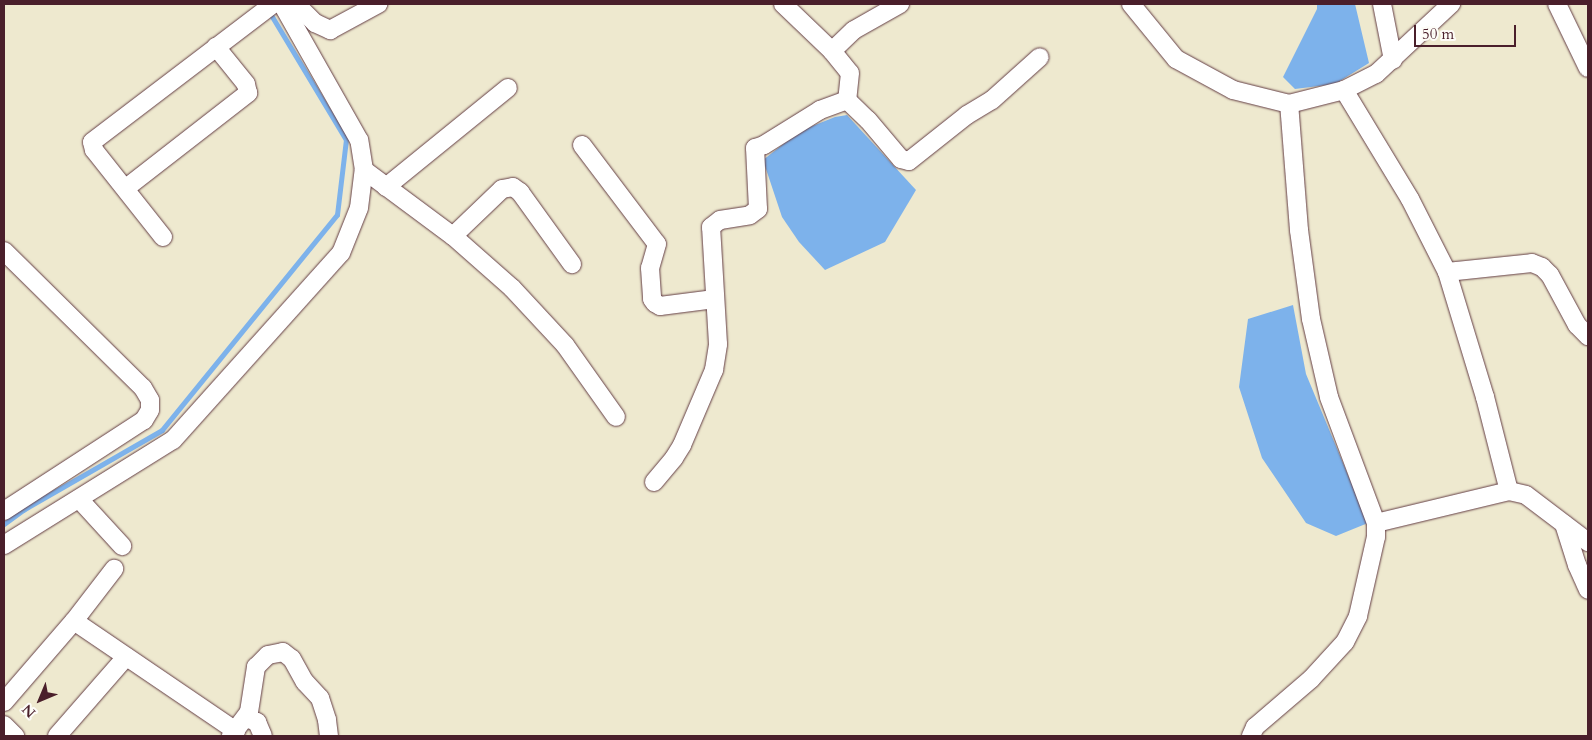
<!DOCTYPE html>
<style>
body{margin:0}
#map{position:relative;width:1592px;height:740px;overflow:hidden;background:#eee9cf;font-family:Cardo,serif}
div>[style]{position:absolute}
.water>*{inset:0;background:#7db2eb}
.stream>*{height:4.5px;margin:-2.25px;padding:0 2.25px;transform-origin:2.25px;border-radius:2.25px;background:#7db2eb}
.roads{filter:drop-shadow(0 0 1px #633d44) drop-shadow(0 0 1px #633d44)}
.minor>*{height:18px;margin:-9px;padding:0 9px;transform-origin:9px;border-radius:9px;background:#fff}
span{translate:-50% -50%;white-space:nowrap;text-align:center;line-height:1.15;-webkit-text-stroke:4px #fdfcf7;paint-order:stroke}
.frame{position:absolute;inset:0;border:5px solid #4a1f2b;pointer-events:none}
.north{position:absolute;left:15px;top:675px;width:50px;height:50px;-webkit-text-stroke:4px #fdfcf7;paint-order:stroke;rotate:225deg;font-size:14px;font-weight:700;line-height:20px;text-align:center;color:#4a1f2b}
.north::after{content:'';display:block;margin:auto;width:18px;height:22px;background:#4a1f2b;clip-path:polygon(50% 0,100% 100%,50% 72%,0 100%)}
.scale{position:absolute;left:1414px;top:25px;width:102px;height:22px;box-sizing:border-box;border:2px solid #4a1f2b;border-top:0;padding-left:6px;font-size:15px;line-height:18px;white-space:nowrap;color:#4a1f2b;-webkit-text-stroke:4px #fdfcf7;paint-order:stroke}
</style>
<div id="map">
<div class="water">
<div style="clip-path:polygon(1317px 4px,1355px 4px,1369px 63px,1335px 84px,1295px 89px,1283px 77px,1317px 9px)"></div>
<div style="clip-path:polygon(847px 115px,916px 190px,885px 242px,825px 270px,799px 242px,782px 217px,763px 160px,800px 131px,835px 117px)"></div>
<div style="clip-path:polygon(1293px 305px,1306px 374px,1368px 523px,1336px 536px,1306px 523px,1262px 458px,1239px 387px,1248px 319px)"></div>
</div>
<div class="stream">
<div style="left:4px;top:524px;width:24px;rotate:-36deg"></div>
<div style="left:23px;top:510px;width:160px;rotate:-29.9deg"></div>
<div style="left:162px;top:430px;width:277px;rotate:-50.9deg"></div>
<div style="left:337px;top:215px;width:76px;rotate:-83.2deg"></div>
<div style="left:346px;top:140px;width:149px;rotate:-121deg"></div>
</div>
<div class="roads">
<div class="minor">
<div style="left:296px;top:4px;width:27px;rotate:45deg"></div>
<div style="left:315px;top:23px;width:17px;rotate:25deg"></div>
<div style="left:330px;top:30px;width:55px;rotate:-28.4deg"></div>
<div style="left:783px;top:4px;width:68px;rotate:43.8deg"></div>
<div style="left:832px;top:51px;width:28px;rotate:51deg"></div>
<div style="left:850px;top:73px;width:27px;rotate:96deg"></div>
<div style="left:1131px;top:4px;width:71px;rotate:50.7deg"></div>
<div style="left:1176px;top:59px;width:65px;rotate:28.5deg"></div>
<div style="left:1233px;top:90px;width:58px;rotate:14deg"></div>
<div style="left:1289px;top:104px;width:57px;rotate:-14.3deg"></div>
<div style="left:1344px;top:90px;width:36px;rotate:-27deg"></div>
<div style="left:1376px;top:74px;width:103px;rotate:-43deg"></div>
<div style="left:1382px;top:4px;width:57px;rotate:78.9deg"></div>
<div style="left:1557px;top:4px;width:71px;rotate:64.2deg"></div>
<div style="left:832px;top:51px;width:30px;rotate:-44deg"></div>
<div style="left:854px;top:30px;width:53px;rotate:-29.5deg"></div>
<div style="left:1344px;top:90px;width:127px;rotate:58.8deg"></div>
<div style="left:1410px;top:199px;width:82px;rotate:63.1deg"></div>
<div style="left:1447px;top:272px;width:131px;rotate:73.1deg"></div>
<div style="left:1485px;top:397px;width:97px;rotate:75.7deg"></div>
<div style="left:582px;top:145px;width:124px;rotate:52.9deg"></div>
<div style="left:657px;top:244px;width:25px;rotate:106deg"></div>
<div style="left:650px;top:268px;width:31px;rotate:86deg"></div>
<div style="left:652px;top:299px;width:5px;rotate:53deg"></div>
<div style="left:655px;top:303px;width:6px;rotate:31deg"></div>
<div style="left:660px;top:306px;width:55px;rotate:-7.3deg"></div>
<div style="left:364px;top:170px;width:111px;rotate:36.6deg"></div>
<div style="left:453px;top:236px;width:79px;rotate:41.4deg"></div>
<div style="left:512px;top:288px;width:78px;rotate:47.1deg"></div>
<div style="left:565px;top:345px;width:88px;rotate:54.7deg"></div>
<div style="left:386px;top:187px;width:157px;rotate:-39.1deg"></div>
<div style="left:126px;top:188px;width:155px;rotate:-37.9deg"></div>
<div style="left:248px;top:93px;width:9px;rotate:-103deg"></div>
<div style="left:246px;top:84px;width:48px;rotate:-129deg"></div>
<div style="left:453px;top:236px;width:68px;rotate:-43.8deg"></div>
<div style="left:502px;top:189px;width:11px;rotate:-10deg"></div>
<div style="left:513px;top:187px;width:9px;rotate:36deg"></div>
<div style="left:520px;top:192px;width:89px;rotate:54.2deg"></div>
<div style="left:163px;top:237px;width:111px;rotate:-128.4deg"></div>
<div style="left:94px;top:150px;width:8px;rotate:-104deg"></div>
<div style="left:92px;top:142px;width:228px;rotate:-37.3deg"></div>
<div style="left:4px;top:251px;width:195px;rotate:44.6deg"></div>
<div style="left:143px;top:388px;width:14px;rotate:60deg"></div>
<div style="left:150px;top:400px;width:10px;rotate:90deg"></div>
<div style="left:150px;top:410px;width:12px;rotate:121deg"></div>
<div style="left:144px;top:420px;width:167px;rotate:147deg"></div>
<div style="left:1447px;top:272px;width:85px;rotate:-6deg"></div>
<div style="left:1532px;top:263px;width:11px;rotate:22deg"></div>
<div style="left:1542px;top:267px;width:11px;rotate:45deg"></div>
<div style="left:1550px;top:275px;width:57px;rotate:61.6deg"></div>
<div style="left:1577px;top:325px;width:16px;rotate:45deg"></div>
<div style="left:654px;top:482px;width:31px;rotate:-50deg"></div>
<div style="left:674px;top:458px;width:15px;rotate:-58deg"></div>
<div style="left:682px;top:445px;width:82px;rotate:-66.9deg"></div>
<div style="left:714px;top:370px;width:26px;rotate:-81deg"></div>
<div style="left:718px;top:344px;width:117px;rotate:-93.4deg"></div>
<div style="left:711px;top:227px;width:11px;rotate:-38deg"></div>
<div style="left:720px;top:220px;width:30px;rotate:-9deg"></div>
<div style="left:750px;top:215px;width:10px;rotate:-37deg"></div>
<div style="left:758px;top:209px;width:61px;rotate:-92.8deg"></div>
<div style="left:755px;top:148px;width:9px;rotate:-18deg"></div>
<div style="left:764px;top:145px;width:66px;rotate:-32deg"></div>
<div style="left:820px;top:110px;width:29px;rotate:-20deg"></div>
<div style="left:847px;top:100px;width:29px;rotate:44deg"></div>
<div style="left:868px;top:120px;width:51px;rotate:49.8deg"></div>
<div style="left:901px;top:159px;width:8px;rotate:14deg"></div>
<div style="left:909px;top:161px;width:74px;rotate:-38.4deg"></div>
<div style="left:967px;top:115px;width:29px;rotate:-31deg"></div>
<div style="left:992px;top:100px;width:64px;rotate:-41.9deg"></div>
<div style="left:79px;top:499px;width:64px;rotate:47.5deg"></div>
<div style="left:1376px;top:523px;width:137px;rotate:-13.5deg"></div>
<div style="left:1509px;top:491px;width:17px;rotate:13deg"></div>
<div style="left:1526px;top:495px;width:78px;rotate:37.2deg"></div>
<div style="left:1564px;top:524px;width:43px;rotate:72.4deg"></div>
<div style="left:1577px;top:565px;width:27px;rotate:66deg"></div>
<div style="left:4px;top:545px;width:199px;rotate:-31.9deg"></div>
<div style="left:173px;top:440px;width:251px;rotate:-48.1deg"></div>
<div style="left:341px;top:253px;width:48px;rotate:-68.2deg"></div>
<div style="left:359px;top:208px;width:38px;rotate:-83deg"></div>
<div style="left:364px;top:170px;width:30px;rotate:-99deg"></div>
<div style="left:359px;top:140px;width:156px;rotate:-119.5deg"></div>
<div style="left:74px;top:621px;width:196px;rotate:34.2deg"></div>
<div style="left:4px;top:702px;width:107px;rotate:-49.2deg"></div>
<div style="left:74px;top:621px;width:66px;rotate:-52.4deg"></div>
<div style="left:246px;top:718px;width:12px;rotate:20deg"></div>
<div style="left:257px;top:722px;width:15px;rotate:67deg"></div>
<div style="left:4px;top:725px;width:16px;rotate:45deg"></div>
<div style="left:57px;top:736px;width:105px;rotate:-48.9deg"></div>
<div style="left:231px;top:736px;width:30px;rotate:-53deg"></div>
<div style="left:249px;top:712px;width:46px;rotate:-81.2deg"></div>
<div style="left:256px;top:667px;width:17px;rotate:-45deg"></div>
<div style="left:268px;top:655px;width:15px;rotate:-11deg"></div>
<div style="left:283px;top:652px;width:11px;rotate:38deg"></div>
<div style="left:292px;top:659px;width:26px;rotate:61deg"></div>
<div style="left:305px;top:682px;width:22px;rotate:47deg"></div>
<div style="left:320px;top:698px;width:23px;rotate:72deg"></div>
<div style="left:327px;top:720px;width:16px;rotate:83deg"></div>
<div style="left:1251px;top:736px;width:10px;rotate:-66deg"></div>
<div style="left:1255px;top:727px;width:74px;rotate:-40.6deg"></div>
<div style="left:1311px;top:679px;width:50px;rotate:-47.4deg"></div>
<div style="left:1345px;top:642px;width:29px;rotate:-63deg"></div>
<div style="left:1358px;top:616px;width:81px;rotate:-77.2deg"></div>
<div style="left:1376px;top:537px;width:14px;rotate:-90deg"></div>
<div style="left:1376px;top:523px;width:134px;rotate:-110.5deg"></div>
<div style="left:1329px;top:397px;width:80px;rotate:-103deg"></div>
<div style="left:1311px;top:319px;width:90px;rotate:-97.7deg"></div>
<div style="left:1299px;top:230px;width:126px;rotate:-94.5deg"></div>
</div>
</div>
<div class="frame"></div>
<div class="north">N</div>
<div class="scale">50 m</div>
</div>
